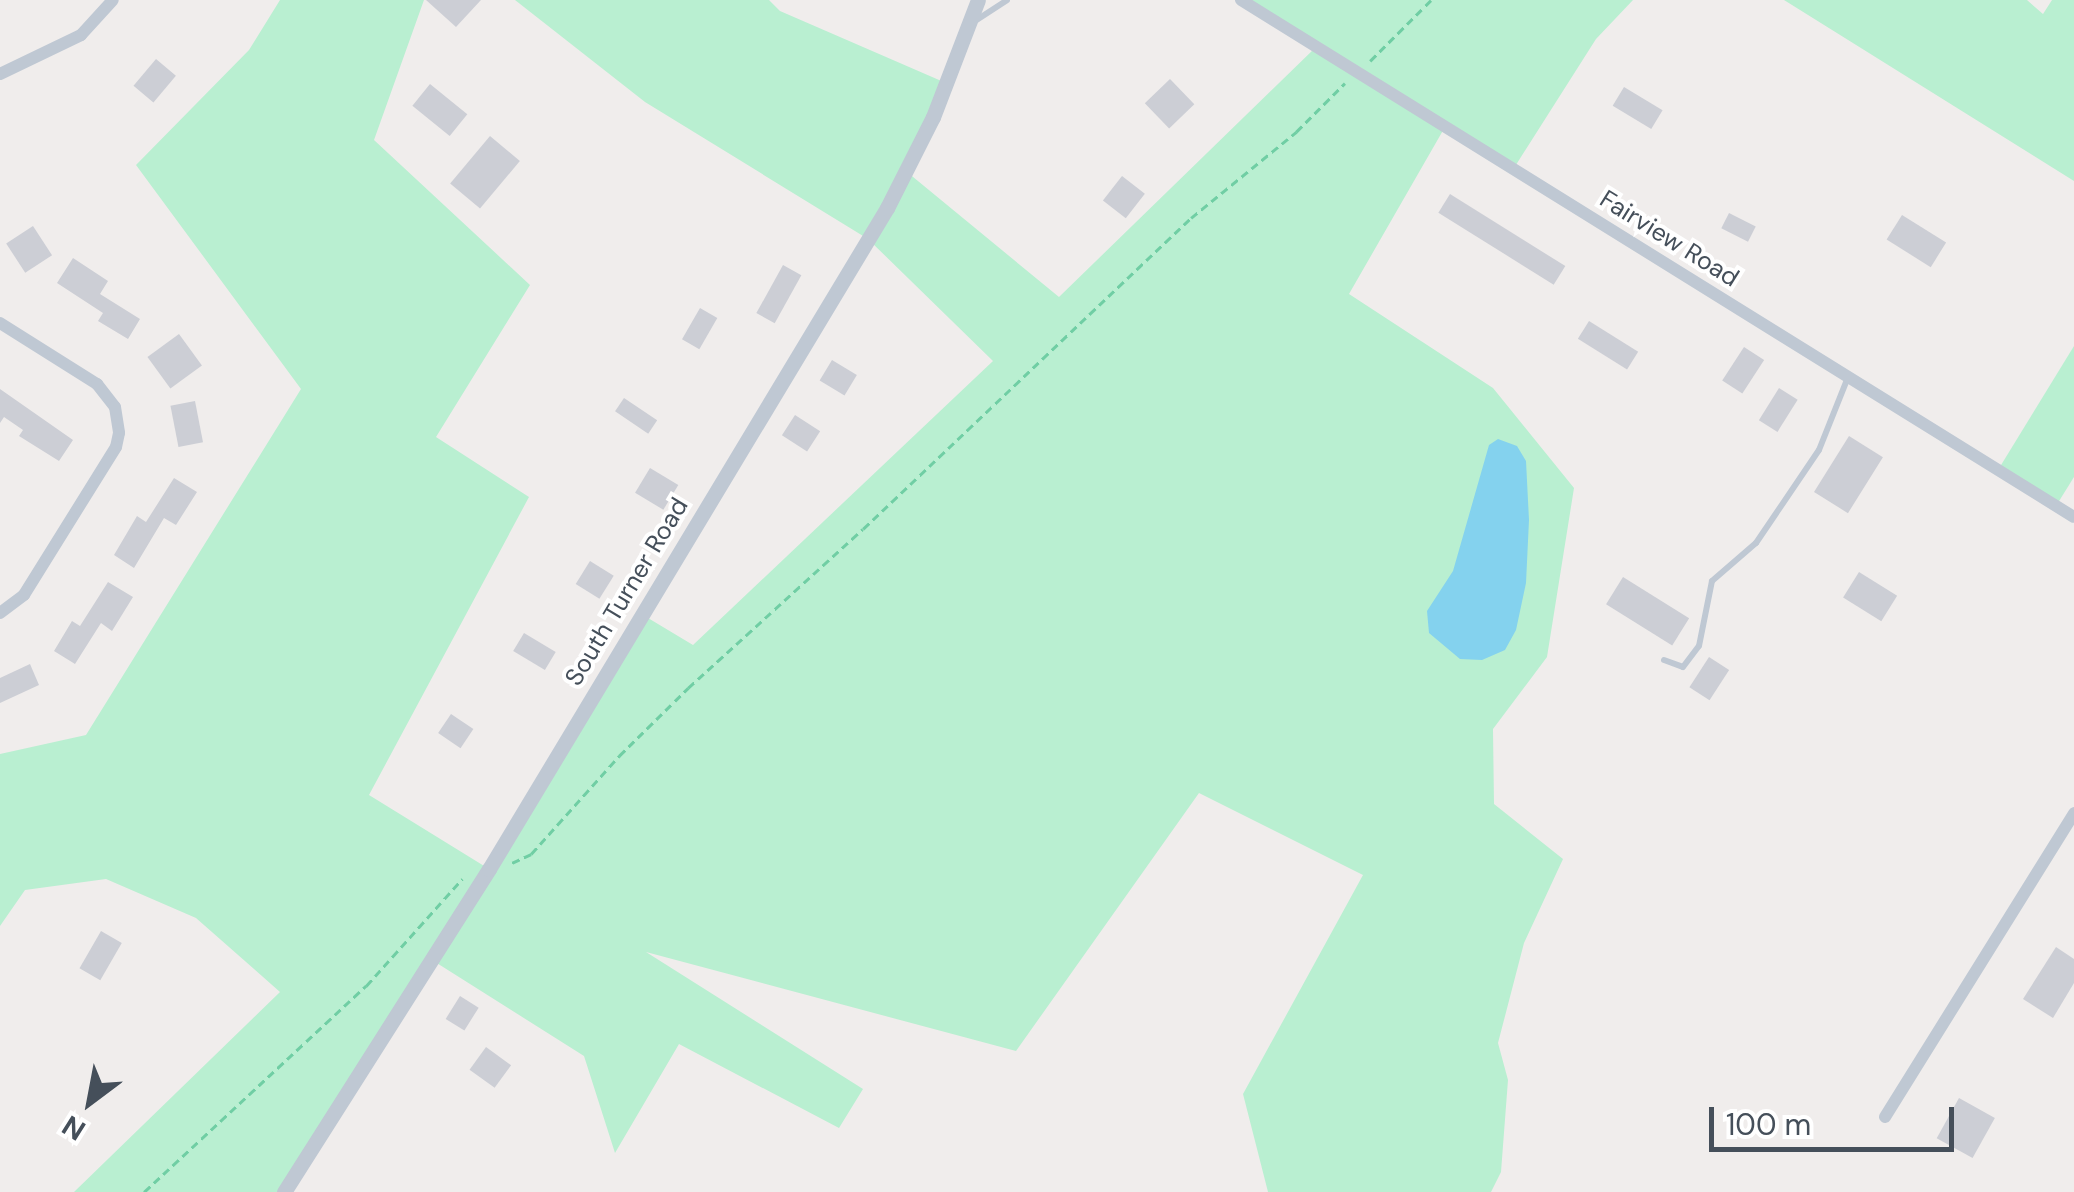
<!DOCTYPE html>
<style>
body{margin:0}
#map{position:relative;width:2074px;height:1192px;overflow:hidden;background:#f0edec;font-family:"DM Sans",sans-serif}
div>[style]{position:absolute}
.green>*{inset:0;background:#b9efd1}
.water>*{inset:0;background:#84d2ee}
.building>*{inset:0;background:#ccced5;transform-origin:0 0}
.path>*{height:2.5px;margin-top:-1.25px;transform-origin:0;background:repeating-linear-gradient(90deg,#70cea4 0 8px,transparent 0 13px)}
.service>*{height:6px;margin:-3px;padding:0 3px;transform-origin:3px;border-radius:3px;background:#bfc8d3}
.minor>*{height:12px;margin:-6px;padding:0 6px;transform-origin:6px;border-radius:6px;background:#bfc8d3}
.tertiary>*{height:15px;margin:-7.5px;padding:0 7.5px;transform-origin:7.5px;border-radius:7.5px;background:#bfc8d3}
span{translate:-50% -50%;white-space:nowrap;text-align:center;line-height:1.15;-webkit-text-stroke:8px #fff;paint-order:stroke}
.street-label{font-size:25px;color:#454f5a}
.north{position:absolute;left:40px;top:1052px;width:100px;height:100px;-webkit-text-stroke:8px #fff;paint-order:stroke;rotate:212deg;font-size:28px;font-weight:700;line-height:40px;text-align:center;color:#454f5a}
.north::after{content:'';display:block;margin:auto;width:35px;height:45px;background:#454f5a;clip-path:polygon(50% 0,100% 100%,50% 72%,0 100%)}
.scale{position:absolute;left:1709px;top:1107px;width:245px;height:45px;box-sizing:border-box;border:5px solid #454f5a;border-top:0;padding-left:12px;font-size:30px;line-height:35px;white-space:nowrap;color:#454f5a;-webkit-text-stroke:8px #fff;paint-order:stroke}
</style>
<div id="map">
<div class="green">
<div style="clip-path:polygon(280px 0,424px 0,374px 140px,530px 285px,436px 437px,529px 497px,369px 795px,489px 869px,643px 615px,693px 645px,993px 361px,868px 239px,645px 102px,515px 0,769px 0,780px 11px,946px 83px,907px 172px,1059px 297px,1315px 48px,1241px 0,1633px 0,1596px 39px,1514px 168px,1445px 127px,1349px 294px,1493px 388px,1574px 488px,1547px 657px,1493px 729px,1494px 804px,1563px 859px,1524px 943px,1498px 1043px,1508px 1080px,1501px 1172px,1491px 1192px,1268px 1192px,1243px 1094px,1363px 875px,1199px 793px,1016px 1051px,646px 952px,863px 1089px,839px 1128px,679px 1044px,615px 1153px,584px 1056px,432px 960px,284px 1192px,74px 1192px,280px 992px,196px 918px,106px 879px,25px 890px,0 926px,0 754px,86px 735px,301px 389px,136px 165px,249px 50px)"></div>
<div style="clip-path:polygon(1784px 0,2027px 0,2043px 14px,2052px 0,2074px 0,2074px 181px)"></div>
<div style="clip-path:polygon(2074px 346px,2074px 477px,2056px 506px,1998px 470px)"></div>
</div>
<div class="water">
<div style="clip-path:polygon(1498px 439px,1517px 446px,1526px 461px,1529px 520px,1526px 583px,1516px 630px,1505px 650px,1482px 660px,1460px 659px,1429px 633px,1427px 611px,1453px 571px,1489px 445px)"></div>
</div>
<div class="building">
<div style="clip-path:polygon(426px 0,481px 0,456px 27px)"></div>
<div style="left:156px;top:59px;width:26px;height:35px;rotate:40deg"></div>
<div style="left:1170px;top:79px;width:35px;height:35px;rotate:46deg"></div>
<div style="left:430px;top:84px;width:48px;height:28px;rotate:39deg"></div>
<div style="left:1624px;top:87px;width:45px;height:22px;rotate:31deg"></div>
<div style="left:490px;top:136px;width:39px;height:62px;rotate:40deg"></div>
<div style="left:1122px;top:176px;width:29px;height:31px;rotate:38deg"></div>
<div style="left:1450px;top:194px;width:136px;height:22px;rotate:32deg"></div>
<div style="left:1729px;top:213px;width:30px;height:17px;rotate:27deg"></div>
<div style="left:1902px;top:215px;width:52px;height:29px;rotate:32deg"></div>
<div style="left:33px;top:226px;width:35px;height:32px;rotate:57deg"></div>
<div style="clip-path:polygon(73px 258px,108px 281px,100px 294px,140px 319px,128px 339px,98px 321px,103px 313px,57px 283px)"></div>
<div style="left:783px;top:265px;width:21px;height:55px;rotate:29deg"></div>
<div style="left:700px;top:308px;width:20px;height:36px;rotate:30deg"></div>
<div style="left:1589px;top:321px;width:58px;height:21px;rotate:32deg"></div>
<div style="left:179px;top:334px;width:39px;height:39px;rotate:54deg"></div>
<div style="left:1744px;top:347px;width:24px;height:40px;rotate:33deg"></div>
<div style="left:832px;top:360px;width:29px;height:24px;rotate:31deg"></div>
<div style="left:1779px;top:388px;width:22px;height:38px;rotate:32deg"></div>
<div style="clip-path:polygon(0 389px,73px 440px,59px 461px,19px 436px,23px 430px,4px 417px,0 423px)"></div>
<div style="left:624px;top:398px;width:40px;height:16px;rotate:34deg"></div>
<div style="left:195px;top:401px;width:42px;height:25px;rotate:79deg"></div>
<div style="left:795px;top:415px;width:30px;height:24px;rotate:33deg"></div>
<div style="left:1849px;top:436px;width:40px;height:66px;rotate:32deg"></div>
<div style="left:650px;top:468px;width:33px;height:29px;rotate:31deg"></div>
<div style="clip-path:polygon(174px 478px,197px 492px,176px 525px,164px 518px,134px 568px,114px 555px,137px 516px,146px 522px)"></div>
<div style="left:590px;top:561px;width:28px;height:27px;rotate:32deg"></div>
<div style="left:1859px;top:572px;width:45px;height:30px;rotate:32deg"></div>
<div style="left:1623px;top:577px;width:78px;height:32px;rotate:32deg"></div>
<div style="clip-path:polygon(108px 582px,133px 597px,112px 631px,101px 623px,75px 664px,54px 651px,72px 621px,80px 626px)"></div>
<div style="left:524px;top:633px;width:37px;height:21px;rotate:31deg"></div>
<div style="left:1709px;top:657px;width:24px;height:36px;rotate:33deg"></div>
<div style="clip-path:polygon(30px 664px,39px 685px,0 703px,0 678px)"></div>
<div style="left:451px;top:714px;width:27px;height:23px;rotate:34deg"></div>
<div style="left:101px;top:931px;width:24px;height:43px;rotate:30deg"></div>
<div style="clip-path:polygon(2056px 947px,2074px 959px,2074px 983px,2053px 1018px,2023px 999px)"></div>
<div style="left:460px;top:996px;width:22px;height:27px;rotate:32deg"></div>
<div style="left:486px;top:1047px;width:31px;height:28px;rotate:36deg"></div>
<div style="left:1959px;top:1098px;width:41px;height:46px;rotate:29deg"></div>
</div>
<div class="path">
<div style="left:1370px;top:61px;width:86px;rotate:-45deg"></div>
<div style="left:512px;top:863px;width:21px;rotate:-25deg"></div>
<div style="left:531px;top:854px;width:132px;rotate:-48.1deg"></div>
<div style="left:619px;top:756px;width:97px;rotate:-44.6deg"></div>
<div style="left:688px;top:688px;width:236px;rotate:-42.3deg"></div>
<div style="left:863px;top:529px;width:452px;rotate:-43.5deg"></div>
<div style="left:1191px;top:218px;width:136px;rotate:-39.3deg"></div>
<div style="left:1296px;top:132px;width:69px;rotate:-45deg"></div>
<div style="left:144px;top:1192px;width:303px;rotate:-42.9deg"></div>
<div style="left:366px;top:986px;width:144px;rotate:-48.1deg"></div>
</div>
<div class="service">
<div style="left:975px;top:21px;width:38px;rotate:-33deg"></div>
<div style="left:1664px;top:660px;width:20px;rotate:20deg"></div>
<div style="left:1683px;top:667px;width:26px;rotate:-53deg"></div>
<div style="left:1699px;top:646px;width:66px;rotate:-78.7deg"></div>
<div style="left:1712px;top:581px;width:58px;rotate:-40.8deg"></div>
<div style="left:1756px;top:543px;width:112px;rotate:-55.9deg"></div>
<div style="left:1819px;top:450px;width:79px;rotate:-68.3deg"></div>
</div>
<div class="minor">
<div style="left:1241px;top:0;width:980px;rotate:31.83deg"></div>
<div style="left:0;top:74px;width:90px;rotate:-25.7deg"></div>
<div style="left:81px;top:35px;width:47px;rotate:-47.6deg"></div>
<div style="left:0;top:323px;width:115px;rotate:32.2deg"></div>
<div style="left:97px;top:384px;width:29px;rotate:52deg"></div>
<div style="left:115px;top:407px;width:26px;rotate:81deg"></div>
<div style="left:119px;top:433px;width:14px;rotate:102deg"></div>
<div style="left:116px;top:447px;width:174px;rotate:121.9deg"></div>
<div style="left:24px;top:595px;width:30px;rotate:143deg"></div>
<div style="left:1885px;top:1117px;width:358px;rotate:-58.1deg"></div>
</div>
<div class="tertiary">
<div style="left:284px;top:1192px;width:383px;rotate:-57.6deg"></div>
<div style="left:489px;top:869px;width:772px;rotate:-58.95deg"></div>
<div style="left:887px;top:208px;width:102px;rotate:-63.2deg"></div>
<div style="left:933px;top:117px;width:125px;rotate:-69deg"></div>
</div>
<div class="street-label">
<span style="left:1669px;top:239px;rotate:32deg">Fairview Road</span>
<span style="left:627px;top:592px;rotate:-59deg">South Turner Road</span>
</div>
<div class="north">N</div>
<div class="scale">100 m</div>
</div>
